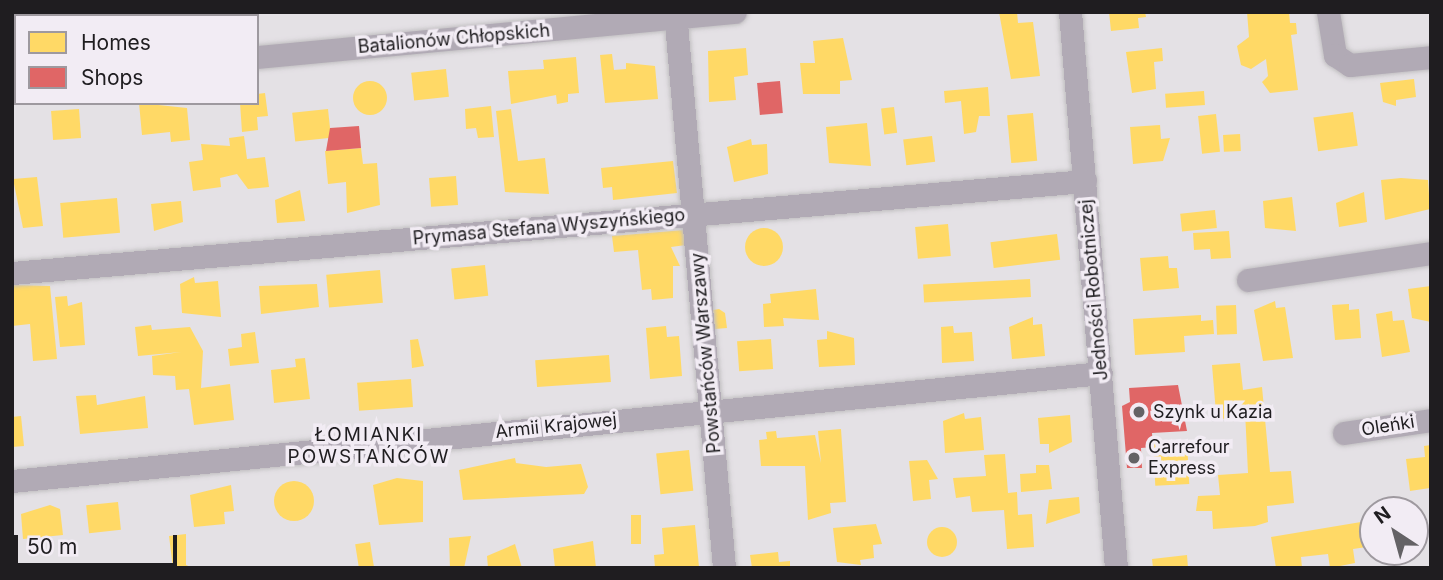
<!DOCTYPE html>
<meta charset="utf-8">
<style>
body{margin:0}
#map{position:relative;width:1443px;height:580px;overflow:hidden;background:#e4e1e5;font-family:Inter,sans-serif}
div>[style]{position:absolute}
.homes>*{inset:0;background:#ffd966;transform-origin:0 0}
.round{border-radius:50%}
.shops>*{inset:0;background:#e06666;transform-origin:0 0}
.roads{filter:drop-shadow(0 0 2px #c1bfc1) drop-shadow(0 0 2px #c1bfc1)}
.minor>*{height:23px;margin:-11.5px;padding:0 11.5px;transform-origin:11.5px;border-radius:11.5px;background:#b1aab5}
.dots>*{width:19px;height:19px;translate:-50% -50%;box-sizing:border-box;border:4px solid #f2ecf4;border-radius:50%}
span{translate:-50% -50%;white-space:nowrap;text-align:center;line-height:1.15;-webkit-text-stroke:7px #f2ecf4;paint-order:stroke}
.street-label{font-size:18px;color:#1f1d20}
.poi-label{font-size:18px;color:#1f1d20}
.left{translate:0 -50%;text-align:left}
.neighbourhood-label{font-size:19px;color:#1f1d20;letter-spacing:2px}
.frame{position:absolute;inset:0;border:14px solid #1f1d20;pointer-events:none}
.legend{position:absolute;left:14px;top:14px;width:245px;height:91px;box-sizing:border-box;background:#f2ecf4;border:2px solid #9e999f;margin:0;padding:9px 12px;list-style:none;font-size:21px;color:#1f1d20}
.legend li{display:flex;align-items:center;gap:14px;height:35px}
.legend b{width:35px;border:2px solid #9e999f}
.north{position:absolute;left:1359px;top:496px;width:70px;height:70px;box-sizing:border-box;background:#f2ecf4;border:2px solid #9e999f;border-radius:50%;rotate:324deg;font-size:19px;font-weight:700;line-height:28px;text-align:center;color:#1f1d20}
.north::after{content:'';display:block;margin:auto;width:24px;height:32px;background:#646265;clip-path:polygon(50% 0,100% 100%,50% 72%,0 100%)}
.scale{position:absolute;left:14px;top:535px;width:163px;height:32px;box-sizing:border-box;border:4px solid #1f1d20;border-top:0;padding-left:9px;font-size:21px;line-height:24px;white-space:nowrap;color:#1f1d20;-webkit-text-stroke:5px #f2ecf4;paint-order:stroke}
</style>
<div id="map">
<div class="homes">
<div style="left:47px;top:12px;width:56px;height:4px"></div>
<div style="clip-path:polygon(999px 12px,1017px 12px,1018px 23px,1033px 22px,1040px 76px,1011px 79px)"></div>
<div style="clip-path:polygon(1109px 12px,1145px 12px,1146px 17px,1138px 18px,1139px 28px,1111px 31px)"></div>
<div style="clip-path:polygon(1247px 12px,1289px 12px,1290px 23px,1296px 23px,1297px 34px,1291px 35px,1298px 90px,1270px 93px,1262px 82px,1268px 76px,1266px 59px,1251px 69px,1241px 65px,1237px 46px,1249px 37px)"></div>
<div style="clip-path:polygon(843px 38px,852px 80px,840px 81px,840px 94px,803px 94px,800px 63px,815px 63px,813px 41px)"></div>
<div style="clip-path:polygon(746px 48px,748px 75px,734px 77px,736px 100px,709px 102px,708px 51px)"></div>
<div style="clip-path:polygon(1162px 48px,1163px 61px,1154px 62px,1156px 89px,1132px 93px,1126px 52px)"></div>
<div style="clip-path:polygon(612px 54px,614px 70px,626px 69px,626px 63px,655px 66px,658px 99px,605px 103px,600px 55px)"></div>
<div style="clip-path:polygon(576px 57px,579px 93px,568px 94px,568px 102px,557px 104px,556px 95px,511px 104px,508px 71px,544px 69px,543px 60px)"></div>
<div style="left:446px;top:69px;width:28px;height:35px;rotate:84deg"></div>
<div style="clip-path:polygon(1414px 79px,1416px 97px,1396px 100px,1396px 106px,1383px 102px,1380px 83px)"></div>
<div class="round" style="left:353px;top:81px;width:34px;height:34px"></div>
<div style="clip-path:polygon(988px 87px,990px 116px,979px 116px,976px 132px,964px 134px,961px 101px,945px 103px,944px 91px)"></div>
<div style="left:1204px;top:91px;width:14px;height:39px;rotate:86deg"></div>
<div style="clip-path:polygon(265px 93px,268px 116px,257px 117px,258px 130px,242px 132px,240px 103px,257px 103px,257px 94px)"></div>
<div style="clip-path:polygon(139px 103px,187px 108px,190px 140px,171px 142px,170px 132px,142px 135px)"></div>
<div style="clip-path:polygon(491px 106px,494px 137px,478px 138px,476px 128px,466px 129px,465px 109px)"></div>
<div style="left:894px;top:107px;width:26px;height:13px;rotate:83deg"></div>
<div style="left:79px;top:109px;width:29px;height:28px;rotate:86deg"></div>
<div style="left:328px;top:109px;width:29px;height:36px;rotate:84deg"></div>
<div style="clip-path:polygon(511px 109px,518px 161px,545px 158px,549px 194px,505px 192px,496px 111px)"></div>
<div style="left:1353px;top:112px;width:34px;height:40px;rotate:82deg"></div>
<div style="left:1033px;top:113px;width:48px;height:26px;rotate:85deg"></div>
<div style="left:1216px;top:114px;width:38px;height:18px;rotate:84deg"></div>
<div style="clip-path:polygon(867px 123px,871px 166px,829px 163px,826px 127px)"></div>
<div style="clip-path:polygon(1160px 125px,1161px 139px,1170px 138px,1163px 161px,1133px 164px,1130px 127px)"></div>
<div style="left:1240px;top:134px;width:17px;height:17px;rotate:87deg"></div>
<div style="clip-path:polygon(244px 136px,247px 159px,265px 157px,269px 187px,248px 189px,237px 174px,220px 178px,221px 187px,193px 191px,189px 162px,203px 160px,201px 144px,230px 146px,229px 138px)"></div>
<div style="left:932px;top:136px;width:26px;height:29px;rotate:83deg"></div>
<div style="clip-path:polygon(751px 139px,752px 145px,767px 144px,768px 174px,734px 182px,727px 147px)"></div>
<div style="clip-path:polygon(361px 148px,363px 164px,377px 163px,380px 205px,347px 213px,346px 182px,328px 184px,325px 151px)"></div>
<div style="clip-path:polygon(673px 161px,677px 193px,613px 200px,612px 187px,603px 188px,601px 168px)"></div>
<div style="left:456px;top:176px;width:29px;height:27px;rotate:86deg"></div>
<div style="clip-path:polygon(37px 177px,43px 226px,23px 228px,13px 179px)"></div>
<div style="clip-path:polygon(1401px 178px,1428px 180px,1430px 209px,1385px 220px,1381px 180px)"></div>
<div style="clip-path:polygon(300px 190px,305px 221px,277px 223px,275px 200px)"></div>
<div style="clip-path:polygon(1364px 192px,1367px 222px,1339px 227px,1336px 203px)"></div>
<div style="clip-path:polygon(1292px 197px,1296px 231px,1265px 228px,1263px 201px)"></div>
<div style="left:117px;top:198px;width:35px;height:57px;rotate:85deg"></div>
<div style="clip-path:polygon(181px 201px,183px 222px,154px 231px,151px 204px)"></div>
<div style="left:1215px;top:210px;width:18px;height:35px;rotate:84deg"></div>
<div style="left:948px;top:224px;width:32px;height:33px;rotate:85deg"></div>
<div class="round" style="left:745px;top:228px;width:38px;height:38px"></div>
<div style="clip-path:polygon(684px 230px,686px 245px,671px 247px,680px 266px,673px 266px,673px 298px,652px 300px,651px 289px,642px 290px,638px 250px,614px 252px,612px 236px)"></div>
<div style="clip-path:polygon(1229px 231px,1231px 258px,1211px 259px,1210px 249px,1194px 250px,1193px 233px)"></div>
<div style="left:1057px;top:234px;width:26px;height:67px;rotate:83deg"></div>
<div style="clip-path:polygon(1168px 256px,1169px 268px,1177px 268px,1179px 288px,1143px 291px,1140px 258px)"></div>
<div style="left:485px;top:265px;width:31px;height:34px;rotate:84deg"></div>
<div style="left:380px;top:270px;width:33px;height:54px;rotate:85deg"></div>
<div style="clip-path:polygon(194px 277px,195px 283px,218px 281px,221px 317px,182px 313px,180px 284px)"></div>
<div style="left:1030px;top:279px;width:18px;height:107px;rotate:87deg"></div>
<div style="clip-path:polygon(317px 284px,319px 307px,261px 314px,259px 286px)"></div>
<div style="clip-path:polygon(14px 285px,50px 286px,57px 359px,33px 361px,30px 324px,12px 326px)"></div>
<div style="clip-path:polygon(1431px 286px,1431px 322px,1412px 318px,1408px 289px)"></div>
<div style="clip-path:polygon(816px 289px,819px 320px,783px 318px,784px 326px,764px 327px,763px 304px,771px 303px,770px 294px)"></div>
<div style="clip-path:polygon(67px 296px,68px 306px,82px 302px,85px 345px,60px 347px,55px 297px)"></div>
<div style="clip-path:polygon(1275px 301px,1276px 308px,1285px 307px,1293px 358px,1263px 361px,1254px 310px)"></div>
<div style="clip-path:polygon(1349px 304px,1349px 310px,1359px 309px,1361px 338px,1335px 340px,1332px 305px)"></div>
<div style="left:1236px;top:305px;width:29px;height:20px;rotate:88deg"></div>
<div style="clip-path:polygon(719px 309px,725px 313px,727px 328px,715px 329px,713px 310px)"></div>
<div style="clip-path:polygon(1392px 311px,1393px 321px,1404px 320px,1410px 352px,1382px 357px,1376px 314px)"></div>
<div style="clip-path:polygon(1201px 315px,1201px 321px,1213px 320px,1214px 334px,1184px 336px,1185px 352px,1135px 355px,1133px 319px)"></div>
<div style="clip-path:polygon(1033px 317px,1033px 325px,1042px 324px,1045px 356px,1012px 359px,1009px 327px)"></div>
<div style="clip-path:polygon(151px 325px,152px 330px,190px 327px,203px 351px,201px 388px,230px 384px,234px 420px,194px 425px,189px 389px,176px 390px,175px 376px,153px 375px,152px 356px,181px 352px,138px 356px,135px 327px)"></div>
<div style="clip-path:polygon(666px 326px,667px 337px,679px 336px,682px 376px,650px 379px,646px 328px)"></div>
<div style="clip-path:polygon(953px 326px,954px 333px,972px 332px,974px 361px,942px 363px,941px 327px)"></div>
<div style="clip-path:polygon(827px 331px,854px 338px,855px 365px,819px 367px,817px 340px,827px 339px)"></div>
<div style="clip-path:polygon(255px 332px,259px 363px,230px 366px,228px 349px,242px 347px,241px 334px)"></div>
<div style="clip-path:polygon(418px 339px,424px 366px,412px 368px,410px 340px)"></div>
<div style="left:771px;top:339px;width:30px;height:34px;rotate:86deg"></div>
<div style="left:609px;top:355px;width:27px;height:74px;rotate:86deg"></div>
<div style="clip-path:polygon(305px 358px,310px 399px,274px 403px,271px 370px,296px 367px,295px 359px)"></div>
<div style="clip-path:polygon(1240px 363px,1243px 390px,1262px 387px,1270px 472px,1291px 471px,1294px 503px,1267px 506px,1268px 522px,1255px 526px,1213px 529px,1212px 511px,1196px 511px,1198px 496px,1220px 495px,1218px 475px,1248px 473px,1245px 411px,1224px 419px,1216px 413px,1212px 365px)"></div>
<div style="left:411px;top:379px;width:28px;height:54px;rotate:86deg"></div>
<div style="clip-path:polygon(96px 395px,97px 405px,145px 396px,148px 428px,80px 434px,76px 396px)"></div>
<div style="clip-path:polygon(964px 413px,965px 419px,981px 417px,984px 450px,945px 453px,943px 421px)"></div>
<div style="clip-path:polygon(1070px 415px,1072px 442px,1049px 453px,1049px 444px,1040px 444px,1038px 418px)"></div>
<div style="clip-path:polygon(21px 416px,24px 446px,12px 447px,12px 417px)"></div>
<div style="clip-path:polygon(841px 429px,846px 502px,830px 503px,831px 513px,808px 520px,805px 466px,761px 466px,759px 440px,767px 439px,766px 432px,776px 431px,777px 438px,815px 435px,821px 463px,818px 431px)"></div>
<div style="left:1187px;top:441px;width:43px;height:34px;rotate:87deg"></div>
<div style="clip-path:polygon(1431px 445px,1430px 488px,1410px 491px,1406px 459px,1425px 457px,1424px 446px)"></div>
<div style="left:689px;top:450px;width:41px;height:33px;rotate:84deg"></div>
<div style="clip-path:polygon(1005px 454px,1008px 493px,1017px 492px,1018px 515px,1032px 514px,1034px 547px,1007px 549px,1004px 510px,972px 512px,970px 496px,956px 498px,953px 478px,986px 476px,984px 455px)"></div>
<div style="clip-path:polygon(515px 458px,516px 463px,546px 467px,581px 464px,588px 487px,584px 494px,463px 500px,459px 470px)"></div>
<div style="clip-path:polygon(927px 460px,938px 479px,929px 480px,931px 499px,913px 501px,909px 461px)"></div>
<div style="clip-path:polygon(1036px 465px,1049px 465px,1052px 489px,1021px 492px,1020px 474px,1036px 473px)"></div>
<div style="clip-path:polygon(397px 478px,423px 481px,423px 522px,379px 525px,373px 485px)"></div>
<div class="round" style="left:274px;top:481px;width:40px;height:40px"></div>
<div style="clip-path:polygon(231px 485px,234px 511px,224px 512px,225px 524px,194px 527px,190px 495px)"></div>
<div style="clip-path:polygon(1079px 497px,1080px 513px,1046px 524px,1049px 500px)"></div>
<div style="left:118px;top:502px;width:28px;height:32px;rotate:84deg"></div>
<div style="clip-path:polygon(50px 505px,60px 509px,63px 535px,23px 539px,21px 514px)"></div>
<div style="left:631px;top:515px;width:10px;height:29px"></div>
<div style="clip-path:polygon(1373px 520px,1373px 546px,1353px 549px,1355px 563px,1330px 568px,1328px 554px,1301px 557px,1302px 568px,1276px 568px,1271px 537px)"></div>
<div style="clip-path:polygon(876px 524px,882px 544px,873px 545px,874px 558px,860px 560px,861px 565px,837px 562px,833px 528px)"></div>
<div style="clip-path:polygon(695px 525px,699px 567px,655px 568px,654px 555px,664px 554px,662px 528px)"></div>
<div class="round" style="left:927px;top:527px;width:30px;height:30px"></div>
<div style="clip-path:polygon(186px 534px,186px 565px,193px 568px,173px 568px,169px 536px)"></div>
<div style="clip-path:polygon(471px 536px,464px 568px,450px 568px,449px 538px)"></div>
<div style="clip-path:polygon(593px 541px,596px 568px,555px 568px,553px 549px)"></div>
<div style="left:370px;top:542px;width:26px;height:15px;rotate:81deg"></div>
<div style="clip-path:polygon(515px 544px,522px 568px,488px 568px,487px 556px)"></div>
<div style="clip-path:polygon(778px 552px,779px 562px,790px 561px,790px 568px,752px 568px,750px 555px)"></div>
<div style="clip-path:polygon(1187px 555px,1188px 568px,1153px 568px,1152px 559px)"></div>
</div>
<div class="shops">
<div style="left:780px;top:81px;width:32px;height:23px;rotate:85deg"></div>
<div style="clip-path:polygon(359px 126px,361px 148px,326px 151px,330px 128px)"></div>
<div style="clip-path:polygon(1178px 385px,1187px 431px,1152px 433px,1153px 447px,1141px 448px,1142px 468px,1127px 468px,1122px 406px,1130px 402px,1129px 388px)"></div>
</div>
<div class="roads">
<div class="minor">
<div style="left:675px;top:12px;width:558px;rotate:84.96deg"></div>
<div style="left:1070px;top:12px;width:558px;rotate:85.27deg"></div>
<div style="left:1328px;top:12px;width:44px;rotate:80.8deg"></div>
<div style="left:1335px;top:55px;width:18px;rotate:34deg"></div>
<div style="left:1350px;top:65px;width:81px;rotate:-5.6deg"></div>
<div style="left:257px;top:57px;width:480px;rotate:-5.4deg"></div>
<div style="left:12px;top:80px;width:4px;rotate:-14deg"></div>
<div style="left:12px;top:273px;width:1077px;rotate:-4.9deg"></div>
<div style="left:1248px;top:280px;width:185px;rotate:-8.4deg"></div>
<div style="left:1344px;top:433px;width:88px;rotate:-8.5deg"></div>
<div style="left:12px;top:481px;width:1094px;rotate:-5.66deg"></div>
</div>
</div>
<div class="dots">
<div style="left:1139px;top:412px;background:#646265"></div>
<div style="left:1134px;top:458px;background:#646265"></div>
</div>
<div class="street-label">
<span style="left:454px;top:39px;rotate:-5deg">Batalionów Chłopskich</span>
<span style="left:549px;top:227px;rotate:-5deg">Prymasa Stefana Wyszyńskiego</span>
<span style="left:1094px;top:290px;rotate:-95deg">Jedności Robotniczej</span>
<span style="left:706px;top:353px;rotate:-95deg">Powstańców Warszawy</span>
<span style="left:556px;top:426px;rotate:-6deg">Armii Krajowej</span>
<span style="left:1388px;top:426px;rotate:-9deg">Oleńki</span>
</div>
<div class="poi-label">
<span class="left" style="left:1153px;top:412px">Szynk u Kazia</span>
<span class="left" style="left:1148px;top:458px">Carrefour<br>Express</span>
</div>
<div class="neighbourhood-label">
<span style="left:369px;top:446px">ŁOMIANKI<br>POWSTAŃCÓW</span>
</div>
<div class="frame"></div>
<ul class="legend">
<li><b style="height:19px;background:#ffd966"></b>Homes</li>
<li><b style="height:19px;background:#e06666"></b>Shops</li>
</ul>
<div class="north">N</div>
<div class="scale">50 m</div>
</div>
